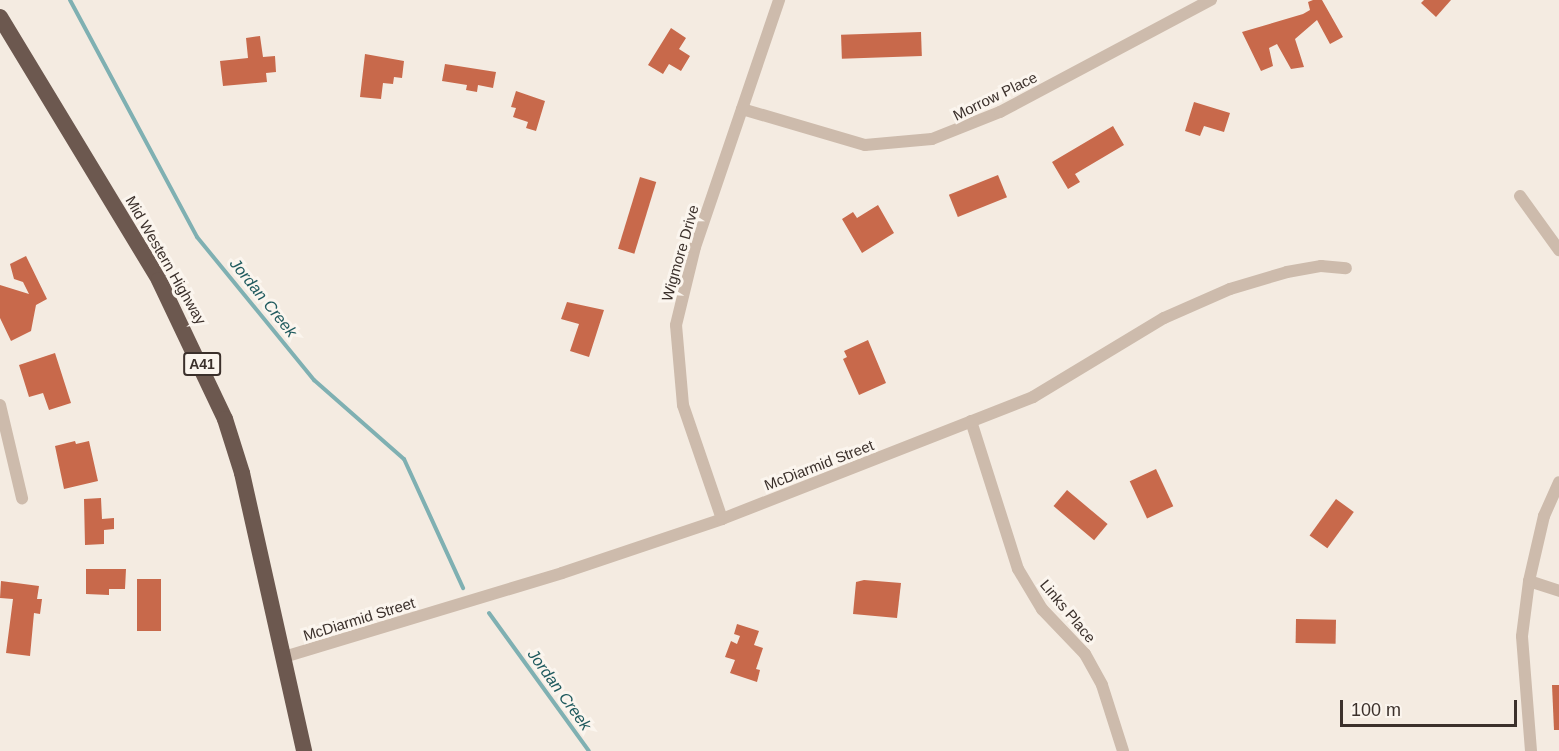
<!DOCTYPE html>
<style>
body{margin:0}
#map{position:relative;width:1559px;height:751px;overflow:hidden;background:#f4ebe1;font-family:Arial,sans-serif}
div>[style]{position:absolute}
.stream>*{height:4px;margin:-2px;padding:0 2px;transform-origin:2px;border-radius:2px;background:#7fb0b2}
.building>*{inset:0;background:#c8694b;transform-origin:0 0}
.minor>*{height:12px;margin:-6px;padding:0 6px;transform-origin:6px;border-radius:6px;background:#cdbbac}
.trunk>*{height:16px;margin:-8px;padding:0 8px;transform-origin:8px;border-radius:8px;background:#6c584f}
span{translate:-50% -50%;white-space:nowrap;text-align:center;line-height:1.15;-webkit-text-stroke:6px #fbf5ee;paint-order:stroke}
.shield-label span{padding:2px 4px;background:#fbf5ee;border:2px solid;border-radius:4px;-webkit-text-stroke-width:0}
.shield-label{font-size:14px;color:#3b302b;font-weight:700}
.street-label{font-size:15px;color:#3b302b}
.water-label{font-size:16px;color:#1f5a5e;font-style:italic}
.scale{position:absolute;left:1340px;top:700px;width:177px;height:27px;box-sizing:border-box;border:3px solid #3b302b;border-top:0;padding-left:8px;font-size:18px;line-height:21px;white-space:nowrap;color:#3b302b;-webkit-text-stroke:4px #fbf5ee;paint-order:stroke}
</style>
<div id="map">
<div class="stream">
<div style="left:70px;top:0;width:269px;rotate:61.8deg"></div>
<div style="left:197px;top:237px;width:185px;rotate:50.7deg"></div>
<div style="left:314px;top:380px;width:120px;rotate:41.3deg"></div>
<div style="left:404px;top:459px;width:142px;rotate:65.4deg"></div>
<div style="left:489px;top:613px;width:170px;rotate:54.1deg"></div>
</div>
<div class="building">
<div style="clip-path:polygon(1313px 0,1322px 0,1343px 37px,1330px 44px,1317px 20px,1295px 39px,1304px 67px,1291px 69px,1277px 44px,1269px 48px,1273px 66px,1261px 71px,1242px 32px,1303px 14px,1310px 10px,1308px 2px)"></div>
<div style="clip-path:polygon(1424px 0,1451px 0,1436px 17px,1421px 3px)"></div>
<div style="clip-path:polygon(671px 28px,686px 38px,679px 49px,690px 56px,681px 71px,669px 64px,663px 74px,648px 65px)"></div>
<div style="left:921px;top:32px;width:24px;height:80px;rotate:88deg"></div>
<div style="clip-path:polygon(260px 36px,263px 57px,275px 56px,276px 72px,266px 73px,267px 82px,223px 86px,220px 61px,248px 58px,246px 38px)"></div>
<div style="clip-path:polygon(365px 54px,404px 61px,402px 78px,394px 77px,393px 84px,383px 83px,381px 99px,360px 97px)"></div>
<div style="clip-path:polygon(445px 64px,496px 72px,493px 88px,478px 85px,477px 92px,466px 90px,467px 85px,442px 81px)"></div>
<div style="clip-path:polygon(516px 91px,545px 101px,536px 131px,526px 128px,528px 122px,513px 117px,516px 108px,511px 107px)"></div>
<div style="clip-path:polygon(1194px 102px,1230px 113px,1224px 132px,1204px 126px,1200px 136px,1185px 131px)"></div>
<div style="clip-path:polygon(1113px 126px,1124px 145px,1075px 174px,1080px 182px,1068px 189px,1052px 162px)"></div>
<div style="left:998px;top:175px;width:24px;height:53px;rotate:68deg"></div>
<div style="left:640px;top:177px;width:17px;height:75px;rotate:17deg"></div>
<div style="clip-path:polygon(878px 205px,894px 233px,862px 253px,842px 219px,853px 212px,857px 218px)"></div>
<div style="clip-path:polygon(26px 256px,47px 299px,36px 305px,31px 331px,11px 341px,0 318px,0 285px,29px 294px,23px 282px,14px 279px,10px 264px)"></div>
<div style="clip-path:polygon(567px 302px,604px 310px,589px 357px,570px 351px,579px 324px,561px 319px)"></div>
<div style="clip-path:polygon(868px 340px,886px 383px,859px 395px,843px 359px,847px 357px,844px 351px)"></div>
<div style="clip-path:polygon(55px 353px,71px 403px,49px 410px,43px 393px,29px 397px,19px 365px)"></div>
<div style="clip-path:polygon(75px 441px,76px 444px,89px 441px,98px 481px,64px 489px,55px 446px)"></div>
<div style="left:1156px;top:469px;width:41px;height:29px;rotate:65deg"></div>
<div style="left:1067px;top:490px;width:53px;height:21px;rotate:40deg"></div>
<div style="clip-path:polygon(101px 498px,102px 519px,114px 518px,114px 529px,104px 530px,104px 544px,85px 545px,84px 499px)"></div>
<div style="left:1336px;top:499px;width:22px;height:45px;rotate:36deg"></div>
<div style="clip-path:polygon(86px 569px,126px 569px,125px 589px,109px 589px,109px 595px,86px 594px)"></div>
<div style="left:137px;top:579px;width:24px;height:52px"></div>
<div style="clip-path:polygon(864px 580px,901px 583px,897px 618px,853px 614px,856px 582px)"></div>
<div style="clip-path:polygon(1px 581px,39px 586px,37px 599px,42px 599px,40px 614px,34px 613px,30px 656px,6px 653px,13px 599px,0 598px)"></div>
<div style="left:1296px;top:619px;width:40px;height:24px;rotate:1deg"></div>
<div style="clip-path:polygon(737px 624px,759px 631px,754px 645px,763px 648px,756px 669px,760px 670px,757px 682px,730px 673px,735px 660px,725px 657px,731px 641px,737px 644px,740px 636px,734px 634px)"></div>
<div style="clip-path:polygon(1552px 685px,1559px 685px,1559px 730px,1554px 730px)"></div>
</div>
<div class="minor">
<div style="left:742px;top:109px;width:128px;rotate:16.3deg"></div>
<div style="left:865px;top:145px;width:67px;rotate:-5.1deg"></div>
<div style="left:932px;top:139px;width:73px;rotate:-21.7deg"></div>
<div style="left:1000px;top:112px;width:239px;rotate:-28deg"></div>
<div style="left:1520px;top:196px;width:67px;rotate:54.2deg"></div>
<div style="left:0;top:405px;width:96px;rotate:76.7deg"></div>
<div style="left:971px;top:421px;width:155px;rotate:72.4deg"></div>
<div style="left:1018px;top:569px;width:47px;rotate:59deg"></div>
<div style="left:1042px;top:609px;width:62px;rotate:46.3deg"></div>
<div style="left:1085px;top:654px;width:35px;rotate:61deg"></div>
<div style="left:1102px;top:685px;width:69px;rotate:72.3deg"></div>
<div style="left:722px;top:519px;width:120px;rotate:-108.9deg"></div>
<div style="left:683px;top:405px;width:80px;rotate:-95deg"></div>
<div style="left:676px;top:325px;width:80px;rotate:-76.3deg"></div>
<div style="left:695px;top:247px;width:261px;rotate:-71.2deg"></div>
<div style="left:1529px;top:581px;width:32px;rotate:18deg"></div>
<div style="left:284px;top:657px;width:290px;rotate:-16.8deg"></div>
<div style="left:562px;top:573px;width:169px;rotate:-18.6deg"></div>
<div style="left:722px;top:519px;width:334px;rotate:-21.4deg"></div>
<div style="left:1033px;top:397px;width:153px;rotate:-31.1deg"></div>
<div style="left:1164px;top:318px;width:72px;rotate:-23.7deg"></div>
<div style="left:1230px;top:289px;width:59px;rotate:-16.6deg"></div>
<div style="left:1287px;top:272px;width:35px;rotate:-10deg"></div>
<div style="left:1321px;top:266px;width:25px;rotate:5deg"></div>
<div style="left:1531px;top:751px;width:115px;rotate:-94.5deg"></div>
<div style="left:1522px;top:636px;width:55px;rotate:-82.7deg"></div>
<div style="left:1529px;top:581px;width:67px;rotate:-77deg"></div>
<div style="left:1544px;top:516px;width:37px;rotate:-66deg"></div>
</div>
<div class="trunk">
<div style="left:0;top:17px;width:307px;rotate:58.8deg"></div>
<div style="left:159px;top:280px;width:154px;rotate:64.6deg"></div>
<div style="left:225px;top:419px;width:57px;rotate:72.5deg"></div>
<div style="left:242px;top:473px;width:285px;rotate:77.4deg"></div>
</div>
<div class="shield-label">
<span style="left:202px;top:364px">A41</span>
</div>
<div class="street-label">
<span style="left:995px;top:96px;rotate:-26deg">Morrow Place</span>
<span style="left:680px;top:253px;rotate:-74deg">Wigmore Drive</span>
<span style="left:166px;top:260px;rotate:60deg">Mid Western Highway</span>
<span style="left:819px;top:465px;rotate:-21deg">McDiarmid Street</span>
<span style="left:1068px;top:611px;rotate:50deg">Links Place</span>
<span style="left:359px;top:619px;rotate:-17deg">McDiarmid Street</span>
</div>
<div class="water-label">
<span style="left:263px;top:298px;rotate:51deg">Jordan Creek</span>
<span style="left:559px;top:690px;rotate:54deg">Jordan Creek</span>
</div>
<div class="scale">100 m</div>
</div>
